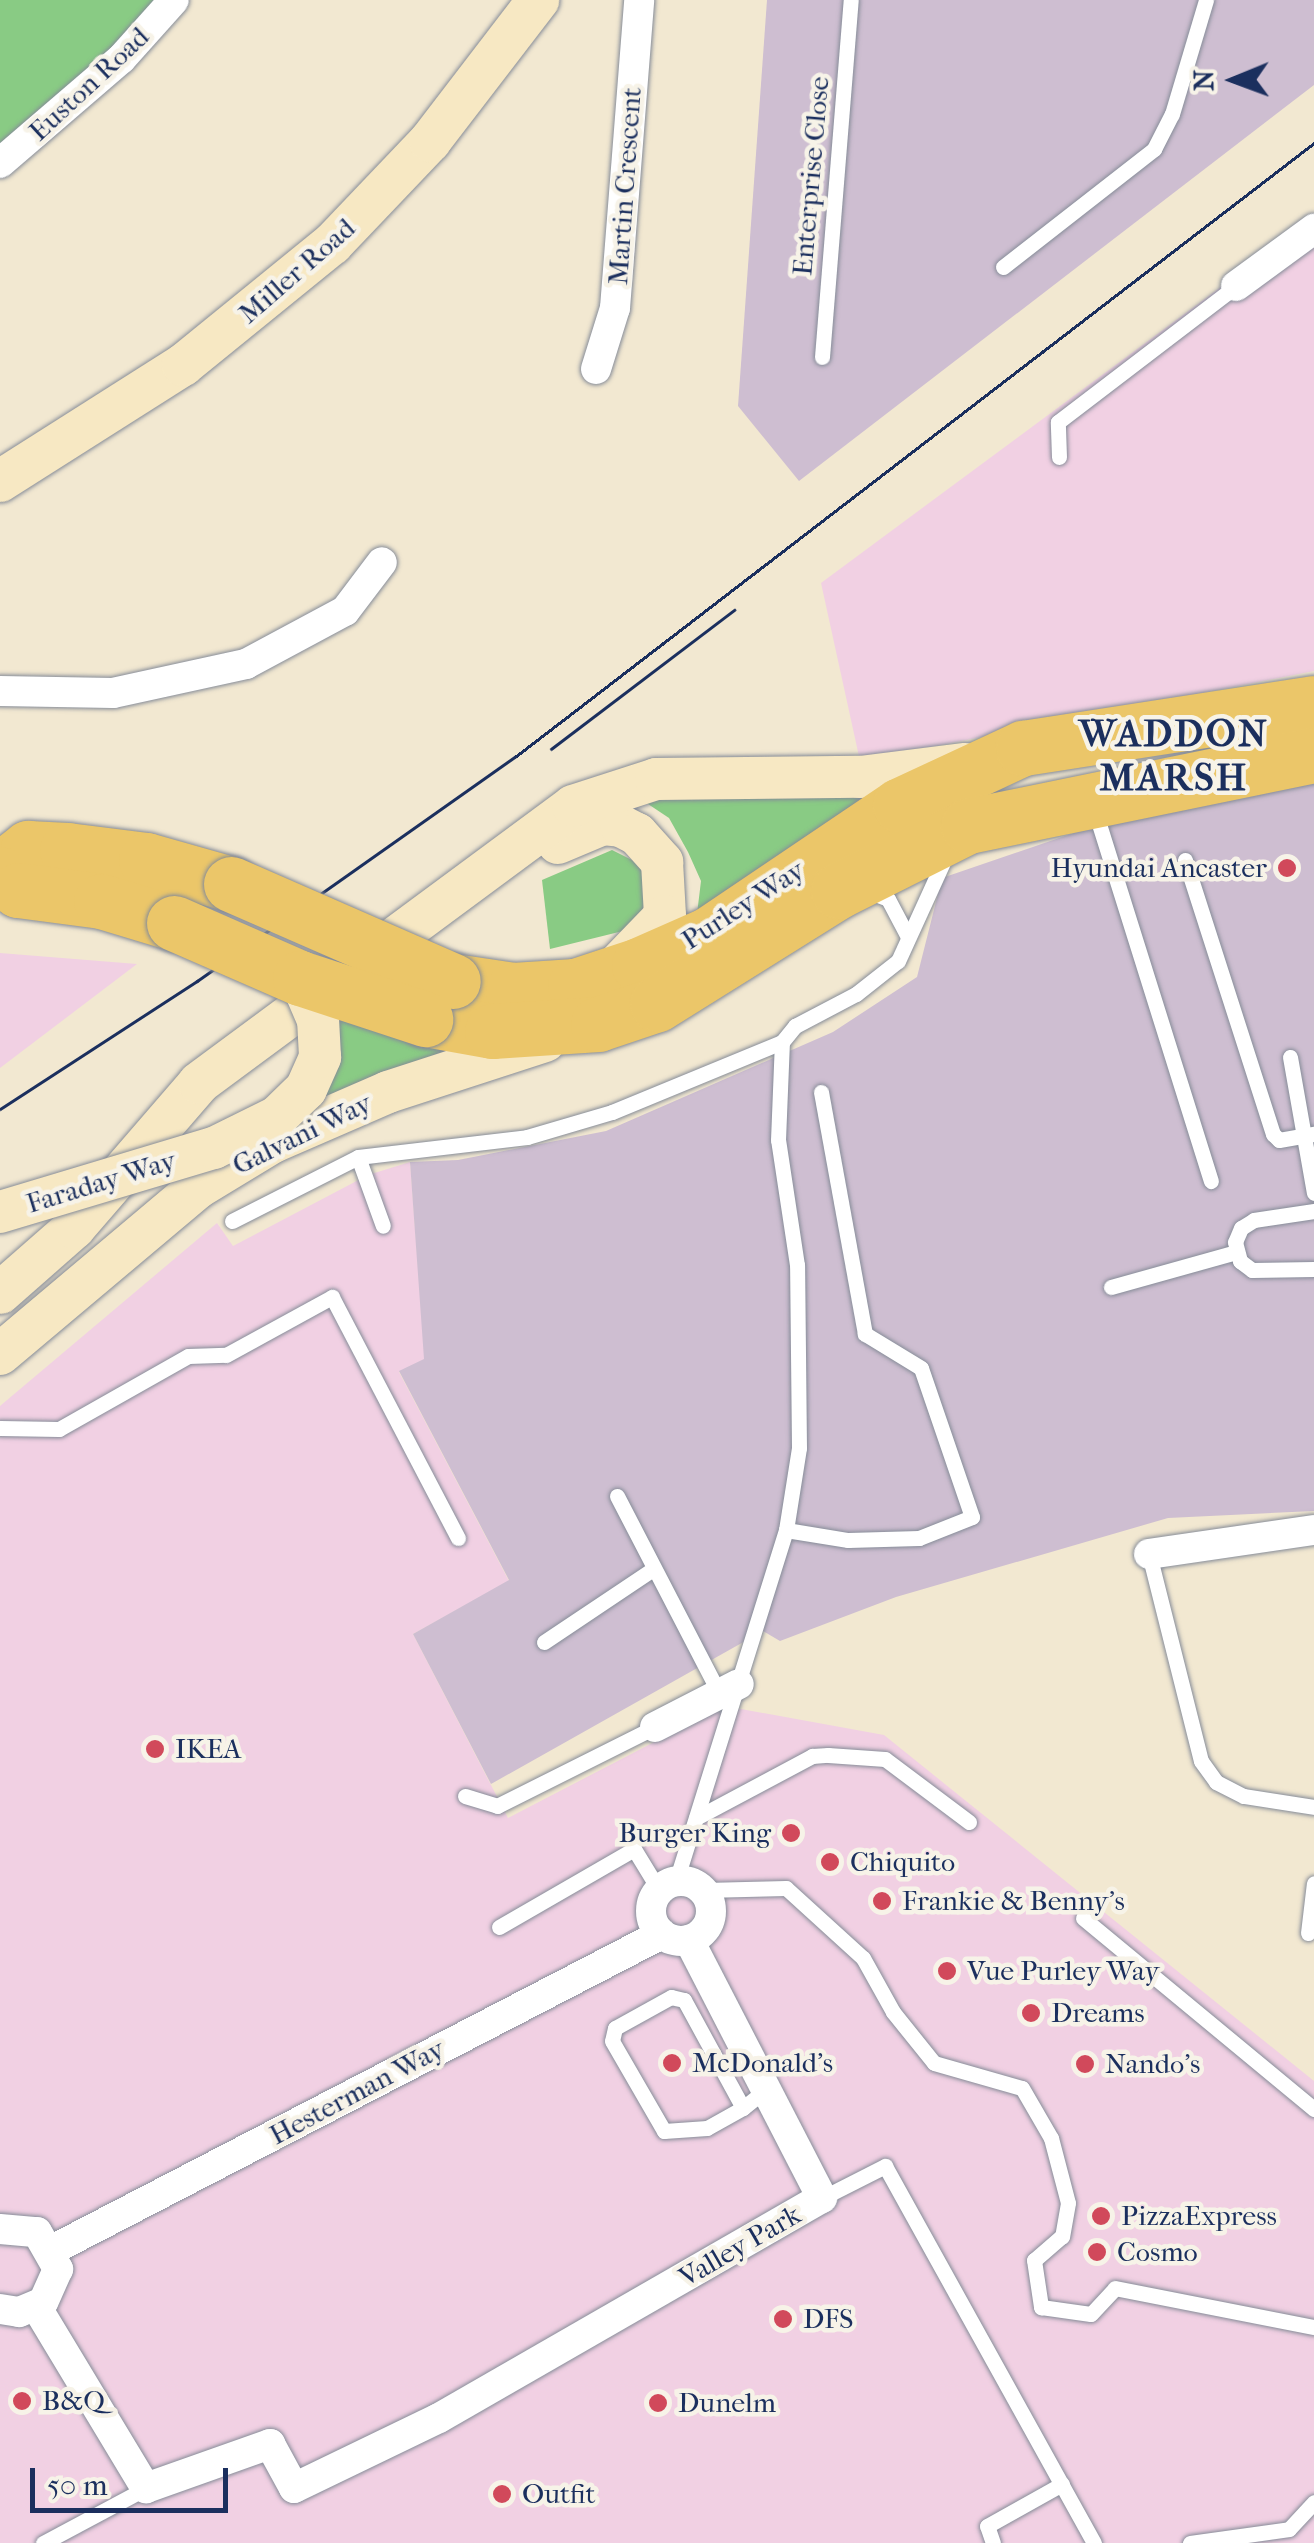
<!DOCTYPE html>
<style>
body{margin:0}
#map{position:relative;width:1314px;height:2543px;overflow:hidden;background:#f2e8d1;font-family:"IM FELL French Canon",serif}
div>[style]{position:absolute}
.built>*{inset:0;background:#f1d0e3}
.industrial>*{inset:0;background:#cebed1}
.green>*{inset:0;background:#89cb84}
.roads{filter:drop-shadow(0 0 2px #868c98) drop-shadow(0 0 2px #868c98)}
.lane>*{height:15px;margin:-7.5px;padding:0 7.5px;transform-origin:7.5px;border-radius:7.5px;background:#fff}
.street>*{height:30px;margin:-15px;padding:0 15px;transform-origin:15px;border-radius:15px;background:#fff}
.street>.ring{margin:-15px;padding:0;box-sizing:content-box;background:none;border:30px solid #fff;border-radius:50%}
.secondary>*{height:42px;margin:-21px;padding:0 21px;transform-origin:21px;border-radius:21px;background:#f7e8c3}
.highway>*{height:55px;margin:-27.5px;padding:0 27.5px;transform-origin:27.5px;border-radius:27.5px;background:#ebc669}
.tram>*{height:2.5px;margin:-1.25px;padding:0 1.25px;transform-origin:1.25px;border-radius:1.25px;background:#1b2f5e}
.bridges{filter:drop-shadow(0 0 2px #868c98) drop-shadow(0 0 2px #868c98)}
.secondary-bridge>*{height:42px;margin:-21px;padding:0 21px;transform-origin:21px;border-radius:21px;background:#f7e8c3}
.highway-bridge>*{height:55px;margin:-27.5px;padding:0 27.5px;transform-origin:27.5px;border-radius:27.5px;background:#ebc669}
.dots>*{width:28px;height:28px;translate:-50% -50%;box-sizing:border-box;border:5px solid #f7f3e8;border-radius:50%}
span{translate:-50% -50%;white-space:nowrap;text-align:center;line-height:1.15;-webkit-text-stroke:9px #f7f3e8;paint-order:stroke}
.street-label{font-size:28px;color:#1b2f5e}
.poi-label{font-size:28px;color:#1b2f5e}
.right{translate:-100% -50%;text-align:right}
.left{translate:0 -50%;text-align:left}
.district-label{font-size:38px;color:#1b2f5e;font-weight:700;letter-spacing:2.5px}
.north{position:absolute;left:1184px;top:30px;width:100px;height:100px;-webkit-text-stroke:8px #f7f3e8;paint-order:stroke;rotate:269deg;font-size:28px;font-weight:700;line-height:40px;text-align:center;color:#1b2f5e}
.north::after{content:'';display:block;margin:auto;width:35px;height:45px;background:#1b2f5e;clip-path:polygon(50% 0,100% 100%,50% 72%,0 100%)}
.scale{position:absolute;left:30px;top:2468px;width:198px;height:45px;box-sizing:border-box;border:5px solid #1b2f5e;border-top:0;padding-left:12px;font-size:30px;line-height:35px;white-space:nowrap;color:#1b2f5e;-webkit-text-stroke:8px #f7f3e8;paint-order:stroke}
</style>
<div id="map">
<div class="built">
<div style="clip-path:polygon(1314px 218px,1314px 671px,860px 761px,821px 583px)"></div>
<div style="clip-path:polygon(0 953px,137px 964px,0 1068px)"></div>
<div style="clip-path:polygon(410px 1162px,425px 1359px,399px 1372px,509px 1581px,413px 1634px,508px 1818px,712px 1712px,741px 1709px,884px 1735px,1314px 2081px,1314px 2543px,0 2543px,0 1406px,217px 1223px,233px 1246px,368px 1175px)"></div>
</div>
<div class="industrial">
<div style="clip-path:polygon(767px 0,1314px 0,1314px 85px,799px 481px,738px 406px)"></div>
<div style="clip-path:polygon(1314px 781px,1314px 1511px,1168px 1518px,896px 1597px,780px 1641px,763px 1631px,491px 1784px,413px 1634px,509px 1580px,399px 1371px,424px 1359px,410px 1162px,458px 1160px,606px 1131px,833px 1032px,917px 977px,942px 878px,1144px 809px)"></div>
</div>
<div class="green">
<div style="clip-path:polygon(0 0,156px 0,103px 58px,0 145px)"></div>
<div style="clip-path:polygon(863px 795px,864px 801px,697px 914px,701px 881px,688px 852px,669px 818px,642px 800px)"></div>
<div style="clip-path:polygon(612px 850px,640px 864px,648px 899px,639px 921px,623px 931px,550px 949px,542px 880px)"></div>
<div style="clip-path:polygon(339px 1012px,468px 1044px,310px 1104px)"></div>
</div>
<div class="roads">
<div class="lane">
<div style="left:1003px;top:267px;width:192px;rotate:-38deg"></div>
<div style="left:1154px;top:149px;width:39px;rotate:-63deg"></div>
<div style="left:1172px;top:114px;width:119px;rotate:-73.4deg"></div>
<div style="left:822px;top:357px;width:358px;rotate:-85.4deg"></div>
<div style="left:1059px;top:457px;width:35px;rotate:-92deg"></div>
<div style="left:1058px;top:422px;width:224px;rotate:-37.4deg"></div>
<div style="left:1094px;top:808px;width:391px;rotate:72.6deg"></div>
<div style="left:1185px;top:860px;width:288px;rotate:72.2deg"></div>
<div style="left:1273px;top:1134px;width:8px;rotate:45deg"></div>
<div style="left:1279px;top:1140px;width:36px;rotate:-10deg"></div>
<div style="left:870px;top:892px;width:19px;rotate:21deg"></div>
<div style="left:888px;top:899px;width:41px;rotate:62.2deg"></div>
<div style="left:1290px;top:1057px;width:138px;rotate:80deg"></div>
<div style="left:358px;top:1157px;width:73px;rotate:70.1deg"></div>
<div style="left:1314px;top:1211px;width:61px;rotate:171.5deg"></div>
<div style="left:1254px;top:1220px;width:15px;rotate:148deg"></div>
<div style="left:1241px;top:1228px;width:15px;rotate:113deg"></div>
<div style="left:1235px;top:1242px;width:20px;rotate:75deg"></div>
<div style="left:1240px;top:1261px;width:15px;rotate:37deg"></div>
<div style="left:1252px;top:1270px;width:62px;rotate:-0.9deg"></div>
<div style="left:232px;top:1221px;width:141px;rotate:-26.9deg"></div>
<div style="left:358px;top:1157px;width:170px;rotate:-6.7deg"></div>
<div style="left:527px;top:1137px;width:89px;rotate:-16.4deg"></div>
<div style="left:612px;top:1112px;width:184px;rotate:-22.4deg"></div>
<div style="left:782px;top:1042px;width:21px;rotate:-51deg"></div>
<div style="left:795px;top:1026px;width:69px;rotate:-27.7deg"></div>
<div style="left:856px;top:994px;width:53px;rotate:-38.2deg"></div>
<div style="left:898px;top:961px;width:113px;rotate:-65.5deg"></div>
<div style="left:1111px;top:1287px;width:130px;rotate:-15.6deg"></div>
<div style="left:0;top:1428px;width:59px;rotate:1deg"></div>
<div style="left:59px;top:1429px;width:148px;rotate:-29.5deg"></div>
<div style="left:188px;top:1356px;width:38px;rotate:-2deg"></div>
<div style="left:226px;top:1355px;width:121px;rotate:-28.7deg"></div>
<div style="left:332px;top:1297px;width:272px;rotate:62.4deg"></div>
<div style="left:617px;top:1496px;width:222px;rotate:62.6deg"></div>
<div style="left:786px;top:1530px;width:63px;rotate:9.2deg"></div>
<div style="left:848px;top:1540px;width:71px;rotate:-1.6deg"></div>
<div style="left:919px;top:1538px;width:57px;rotate:-21.6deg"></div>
<div style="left:972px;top:1517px;width:157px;rotate:-108.9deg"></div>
<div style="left:921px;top:1368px;width:66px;rotate:-148.7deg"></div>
<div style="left:865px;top:1334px;width:246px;rotate:-100.3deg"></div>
<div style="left:1149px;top:1554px;width:213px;rotate:75.9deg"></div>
<div style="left:1201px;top:1761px;width:26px;rotate:54deg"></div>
<div style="left:1216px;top:1782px;width:31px;rotate:27deg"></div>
<div style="left:1244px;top:1796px;width:71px;rotate:8.9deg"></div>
<div style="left:544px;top:1642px;width:131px;rotate:-33.8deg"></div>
<div style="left:465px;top:1796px;width:34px;rotate:17deg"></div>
<div style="left:497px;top:1806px;width:177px;rotate:-26.6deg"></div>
<div style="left:696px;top:1818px;width:132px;rotate:-28.1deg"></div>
<div style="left:812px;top:1756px;width:16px;rotate:-4deg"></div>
<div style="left:828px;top:1755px;width:57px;rotate:4deg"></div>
<div style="left:885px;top:1759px;width:105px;rotate:36.9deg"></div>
<div style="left:676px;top:1881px;width:368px;rotate:-72.6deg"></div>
<div style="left:786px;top:1530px;width:83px;rotate:-81deg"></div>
<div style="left:799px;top:1448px;width:183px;rotate:-90.6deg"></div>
<div style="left:797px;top:1265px;width:126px;rotate:-98.6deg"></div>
<div style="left:778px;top:1140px;width:98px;rotate:-87.7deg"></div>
<div style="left:704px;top:1890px;width:82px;rotate:-1.4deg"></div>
<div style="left:786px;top:1888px;width:104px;rotate:42.3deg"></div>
<div style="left:863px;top:1958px;width:62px;rotate:60.9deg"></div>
<div style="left:893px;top:2012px;width:65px;rotate:51.2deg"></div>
<div style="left:934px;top:2063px;width:91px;rotate:15.9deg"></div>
<div style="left:1022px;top:2088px;width:58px;rotate:59.9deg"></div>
<div style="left:1051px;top:2138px;width:67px;rotate:75.3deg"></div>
<div style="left:1068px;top:2203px;width:34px;rotate:100deg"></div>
<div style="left:1062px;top:2236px;width:37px;rotate:139deg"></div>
<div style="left:1034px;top:2260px;width:48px;rotate:81.5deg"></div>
<div style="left:1041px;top:2307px;width:50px;rotate:8deg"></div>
<div style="left:1091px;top:2314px;width:35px;rotate:-47deg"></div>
<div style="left:1115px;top:2288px;width:203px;rotate:11.1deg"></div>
<div style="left:1083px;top:1918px;width:300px;rotate:39.6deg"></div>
<div style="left:499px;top:1927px;width:156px;rotate:-30deg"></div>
<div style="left:634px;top:1849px;width:48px;rotate:58.6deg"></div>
<div style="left:1308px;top:1933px;width:50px;rotate:-83.2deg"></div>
<div style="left:743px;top:2108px;width:123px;rotate:-118.6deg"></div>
<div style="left:684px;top:2000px;width:13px;rotate:-167deg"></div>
<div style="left:671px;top:1997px;width:64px;rotate:151deg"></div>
<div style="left:615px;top:2028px;width:13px;rotate:103deg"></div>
<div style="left:612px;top:2041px;width:104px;rotate:60deg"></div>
<div style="left:664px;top:2131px;width:43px;rotate:-4deg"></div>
<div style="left:707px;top:2128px;width:41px;rotate:-29.1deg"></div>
<div style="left:743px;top:2108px;width:32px;rotate:-39deg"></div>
<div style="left:822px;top:2198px;width:71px;rotate:-26.9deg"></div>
<div style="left:885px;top:2166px;width:431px;rotate:61deg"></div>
<div style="left:43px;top:2543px;width:117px;rotate:-28.1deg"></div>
<div style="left:993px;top:2543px;width:18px;rotate:-109deg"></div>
<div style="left:987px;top:2526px;width:86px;rotate:-29.2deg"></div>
<div style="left:1190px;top:2543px;width:100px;rotate:-8deg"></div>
<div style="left:1289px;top:2529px;width:37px;rotate:-47deg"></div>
</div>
<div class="street">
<div style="left:0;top:163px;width:160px;rotate:-40.7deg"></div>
<div style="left:121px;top:59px;width:79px;rotate:-48.1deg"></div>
<div style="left:1236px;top:286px;width:97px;rotate:-36.2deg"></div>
<div style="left:596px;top:369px;width:64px;rotate:-72.7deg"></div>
<div style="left:615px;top:308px;width:309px;rotate:-85.5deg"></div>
<div style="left:0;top:691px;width:113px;rotate:1deg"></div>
<div style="left:113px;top:693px;width:136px;rotate:-12.3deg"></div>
<div style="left:246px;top:664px;width:112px;rotate:-28.2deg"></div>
<div style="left:345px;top:611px;width:61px;rotate:-52.9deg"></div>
<div style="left:1149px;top:1554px;width:167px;rotate:-8.3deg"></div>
<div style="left:655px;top:1727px;width:94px;rotate:-27.1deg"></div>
<div class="ring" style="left:651px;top:1881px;width:30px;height:30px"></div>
<div style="left:0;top:2229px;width:37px;rotate:5deg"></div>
<div style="left:37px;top:2232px;width:43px;rotate:60.4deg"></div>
<div style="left:58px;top:2269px;width:36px;rotate:114deg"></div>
<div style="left:43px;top:2302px;width:26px;rotate:157deg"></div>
<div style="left:19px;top:2312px;width:19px;rotate:-171deg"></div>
<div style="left:52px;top:2250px;width:687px;rotate:-27.39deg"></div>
<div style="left:36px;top:2306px;width:213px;rotate:58.9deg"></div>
<div style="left:146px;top:2488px;width:132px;rotate:-19.5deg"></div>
<div style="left:270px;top:2444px;width:50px;rotate:61.4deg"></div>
<div style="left:294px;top:2488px;width:161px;rotate:-25.8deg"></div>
<div style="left:439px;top:2418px;width:442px;rotate:-29.9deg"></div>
<div style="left:822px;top:2198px;width:290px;rotate:-117.3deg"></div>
</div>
<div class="secondary">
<div style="left:0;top:481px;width:217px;rotate:-32.4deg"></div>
<div style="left:183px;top:365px;width:192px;rotate:-39.1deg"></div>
<div style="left:332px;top:244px;width:142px;rotate:-46.4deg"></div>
<div style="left:430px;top:141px;width:178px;rotate:-52.5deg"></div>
<div style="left:558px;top:843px;width:49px;rotate:-22.9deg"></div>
<div style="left:603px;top:824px;width:18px;rotate:6deg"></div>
<div style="left:621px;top:826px;width:18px;rotate:27deg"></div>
<div style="left:637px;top:834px;width:38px;rotate:48deg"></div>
<div style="left:662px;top:862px;width:54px;rotate:86.8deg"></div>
<div style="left:665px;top:916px;width:71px;rotate:133.9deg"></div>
<div style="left:0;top:1293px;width:98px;rotate:-41.3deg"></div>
<div style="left:74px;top:1228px;width:191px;rotate:-49.2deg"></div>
<div style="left:199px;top:1083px;width:465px;rotate:-36.5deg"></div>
<div style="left:573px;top:806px;width:87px;rotate:-18deg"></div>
<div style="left:656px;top:779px;width:204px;rotate:-0.6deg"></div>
<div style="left:860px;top:777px;width:106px;rotate:-7.1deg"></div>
<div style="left:0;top:1354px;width:258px;rotate:-40.1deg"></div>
<div style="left:197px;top:1188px;width:89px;rotate:-31.2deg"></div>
<div style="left:273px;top:1142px;width:125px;rotate:-23.5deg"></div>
<div style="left:388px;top:1092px;width:165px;rotate:-18deg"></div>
</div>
<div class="highway">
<div style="left:0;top:870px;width:36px;rotate:-38deg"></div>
<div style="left:28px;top:848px;width:39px;rotate:3deg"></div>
<div style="left:67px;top:850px;width:80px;rotate:7.2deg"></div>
<div style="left:146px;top:860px;width:88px;rotate:15.8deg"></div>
<div style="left:0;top:874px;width:24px;rotate:42deg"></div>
<div style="left:18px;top:890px;width:84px;rotate:7.5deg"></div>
<div style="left:101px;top:901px;width:76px;rotate:16.8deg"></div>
<div style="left:453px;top:981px;width:61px;rotate:8.5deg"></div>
<div style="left:513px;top:990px;width:62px;rotate:-3.7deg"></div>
<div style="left:575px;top:986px;width:67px;rotate:-18.2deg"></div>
<div style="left:639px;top:965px;width:77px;rotate:-23.9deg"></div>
<div style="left:709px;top:934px;width:230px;rotate:-34deg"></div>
<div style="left:900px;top:805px;width:136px;rotate:-24.9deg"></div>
<div style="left:1023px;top:748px;width:294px;rotate:-8.8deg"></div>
<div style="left:425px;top:1019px;width:68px;rotate:10.2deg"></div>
<div style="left:492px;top:1031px;width:106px;rotate:-3.8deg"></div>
<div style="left:598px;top:1024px;width:62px;rotate:-18.7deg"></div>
<div style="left:657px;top:1004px;width:213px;rotate:-32deg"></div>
<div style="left:838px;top:891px;width:145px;rotate:-26.6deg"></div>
<div style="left:968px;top:826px;width:353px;rotate:-11.6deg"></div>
</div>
</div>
<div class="tram">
<div style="left:551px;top:749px;width:230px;rotate:-37.2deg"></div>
<div style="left:0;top:1109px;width:235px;rotate:-33deg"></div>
<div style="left:197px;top:981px;width:389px;rotate:-35.2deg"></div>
<div style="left:515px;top:757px;width:1008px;rotate:-37.54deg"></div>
</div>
<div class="bridges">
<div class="secondary-bridge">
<div style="left:0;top:1212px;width:223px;rotate:-16.7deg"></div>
<div style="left:214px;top:1148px;width:70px;rotate:-26.2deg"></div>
<div style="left:277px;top:1117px;width:40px;rotate:-44deg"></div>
<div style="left:306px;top:1089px;width:35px;rotate:-66deg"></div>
<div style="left:320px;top:1057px;width:37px;rotate:-93deg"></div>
<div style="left:318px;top:1020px;width:46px;rotate:-113.2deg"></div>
</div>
<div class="highway-bridge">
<div style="left:231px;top:884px;width:242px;rotate:23.6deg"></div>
<div style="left:174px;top:923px;width:137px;rotate:23.6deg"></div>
<div style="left:300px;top:978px;width:132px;rotate:18.2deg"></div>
</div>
</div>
<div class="dots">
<div style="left:1287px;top:868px;background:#d1495b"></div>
<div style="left:155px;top:1749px;background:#d1495b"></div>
<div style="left:791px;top:1833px;background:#d1495b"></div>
<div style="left:830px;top:1862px;background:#d1495b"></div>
<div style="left:882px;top:1901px;background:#d1495b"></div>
<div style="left:947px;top:1971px;background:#d1495b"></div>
<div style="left:1031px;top:2013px;background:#d1495b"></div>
<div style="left:672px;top:2063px;background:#d1495b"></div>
<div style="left:1085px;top:2064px;background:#d1495b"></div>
<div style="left:1101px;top:2216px;background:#d1495b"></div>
<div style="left:1097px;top:2252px;background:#d1495b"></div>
<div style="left:783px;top:2319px;background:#d1495b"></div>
<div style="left:22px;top:2401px;background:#d1495b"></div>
<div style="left:658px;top:2403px;background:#d1495b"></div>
<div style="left:502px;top:2494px;background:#d1495b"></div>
</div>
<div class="street-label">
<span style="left:89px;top:84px;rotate:-43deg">Euston Road</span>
<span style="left:811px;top:176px;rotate:-85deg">Enterprise Close</span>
<span style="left:625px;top:186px;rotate:-86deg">Martin Crescent</span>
<span style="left:297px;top:271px;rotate:-41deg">Miller Road</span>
<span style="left:743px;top:905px;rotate:-33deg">Purley Way</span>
<span style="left:302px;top:1134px;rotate:-26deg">Galvani Way</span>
<span style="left:101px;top:1182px;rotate:-17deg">Faraday Way</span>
<span style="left:357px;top:2092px;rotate:-28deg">Hesterman Way</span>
<span style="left:740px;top:2246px;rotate:-30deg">Valley Park</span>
</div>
<div class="poi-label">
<span class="right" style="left:1267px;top:868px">Hyundai Ancaster</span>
<span class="left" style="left:175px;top:1749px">IKEA</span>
<span class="right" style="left:771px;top:1833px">Burger King</span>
<span class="left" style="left:850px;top:1862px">Chiquito</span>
<span class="left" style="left:902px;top:1901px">Frankie &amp; Benny's</span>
<span class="left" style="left:967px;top:1971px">Vue Purley Way</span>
<span class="left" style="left:1051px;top:2013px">Dreams</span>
<span class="left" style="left:692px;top:2063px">McDonald's</span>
<span class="left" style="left:1105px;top:2064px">Nando's</span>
<span class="left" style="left:1121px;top:2216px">PizzaExpress</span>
<span class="left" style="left:1117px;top:2252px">Cosmo</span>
<span class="left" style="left:803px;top:2319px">DFS</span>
<span class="left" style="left:42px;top:2401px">B&amp;Q</span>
<span class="left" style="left:678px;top:2403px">Dunelm</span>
<span class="left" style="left:522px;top:2494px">Outfit</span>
</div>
<div class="district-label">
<span style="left:1174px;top:756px">WADDON<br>MARSH</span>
</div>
<div class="north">N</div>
<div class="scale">50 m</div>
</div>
